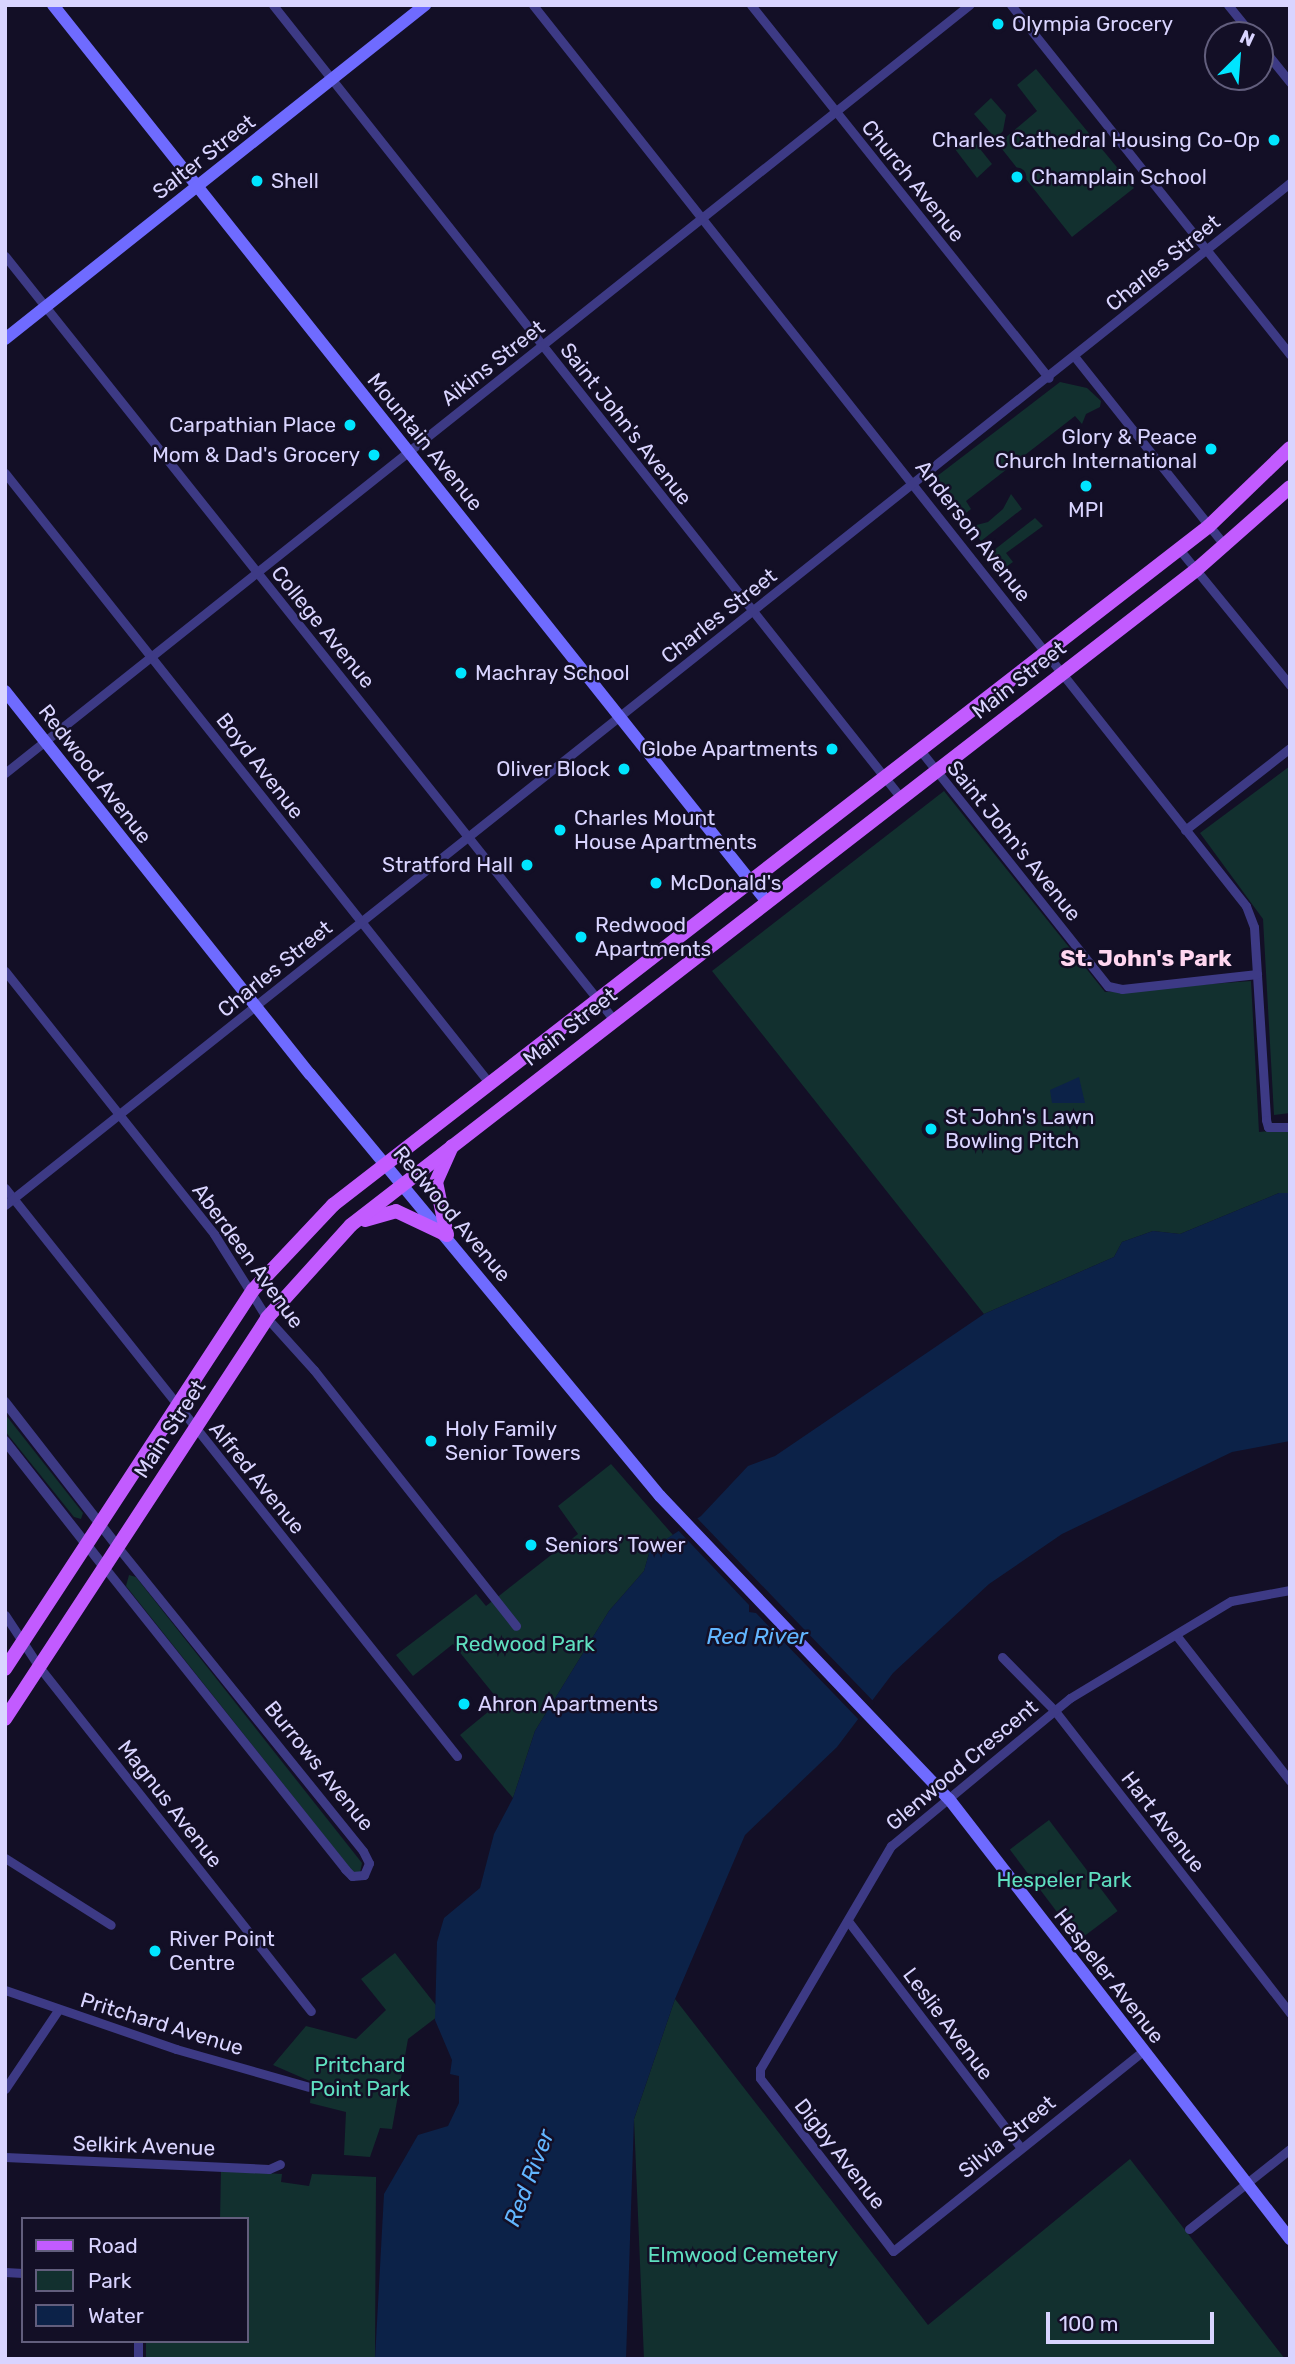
<!DOCTYPE html>
<meta charset="utf-8">
<style>
body{margin:0}
#map{position:relative;width:1295px;height:2364px;overflow:hidden;background:#130f26;font-family:Rubik,sans-serif}
div>[style]{position:absolute}
.green>*{inset:0;background:#12302f;transform-origin:0 0}
.water>*{inset:0;background:#0c2248}
.pier>*{inset:0;background:#130f26}
.minor>*{height:9px;margin:-4.5px;padding:0 4.5px;transform-origin:4.5px;border-radius:4.5px;background:#3d3a85}
.tertiary>*{height:10px;margin:-5px;padding:0 5px;transform-origin:5px;border-radius:5px;background:#3d3a85}
.secondary>*{height:12px;margin:-6px;padding:0 6px;transform-origin:6px;border-radius:6px;background:#6f6bff}
.primary>*{height:14px;margin:-7px;padding:0 7px;transform-origin:7px;border-radius:7px;background:#c25bff}
.dots>*{width:19px;height:19px;translate:-50% -50%;box-sizing:border-box;border:4px solid #130f26;border-radius:50%}
span{translate:-50% -50%;white-space:nowrap;text-align:center;line-height:1.15;-webkit-text-stroke:5px #130f26;paint-order:stroke}
.poi-label{font-size:21px;color:#d9d4ff}
.left{translate:0 -50%;text-align:left}
.right{translate:-100% -50%;text-align:right}
.street-label{font-size:21px;color:#d9d4ff}
.park-label{font-size:21px;color:#5fe0c0}
.neighbourhood-label{font-size:23px;color:#ffd6f0;font-weight:700}
.water-label{font-size:23px;color:#62b6ff;font-style:italic}
.frame{position:absolute;inset:0;border:7px solid #d9d4ff;pointer-events:none}
.legend{position:absolute;left:21px;top:2217px;width:228px;height:126px;box-sizing:border-box;background:#130f26;border:2px solid #625e7d;margin:0;padding:9px 12px;list-style:none;font-size:21px;color:#d9d4ff}
.legend li{display:flex;align-items:center;gap:14px;height:35px}
.legend b{width:35px;border:2px solid #625e7d}
.north{position:absolute;left:1204px;top:21px;width:70px;height:70px;box-sizing:border-box;background:#130f26;border:2px solid #625e7d;border-radius:50%;rotate:25deg;font-size:19px;font-weight:700;line-height:28px;text-align:center;color:#d9d4ff}
.north::after{content:'';display:block;margin:auto;width:24px;height:32px;background:#00e5ff;clip-path:polygon(50% 0,100% 100%,50% 72%,0 100%)}
.scale{position:absolute;left:1046px;top:2312px;width:168px;height:32px;box-sizing:border-box;border:4px solid #d9d4ff;border-top:0;padding-left:9px;font-size:21px;line-height:24px;white-space:nowrap;color:#d9d4ff;-webkit-text-stroke:5px #130f26;paint-order:stroke}
</style>
<div id="map">
<div class="green">
<div style="clip-path:polygon(1036px 69px,1134px 188px,1072px 237px,998px 144px,1037px 111px,1017px 85px)"></div>
<div style="clip-path:polygon(991px 98px,1006px 115px,1003px 131px,996px 139px,974px 114px)"></div>
<div style="clip-path:polygon(965px 140px,973px 140px,992px 164px,977px 178px,955px 149px)"></div>
<div style="clip-path:polygon(1060px 382px,1087px 388px,1101px 401px,1100px 407px,1086px 414px,1082px 424px,1075px 416px,966px 501px,971px 509px,961px 517px,932px 480px)"></div>
<div style="clip-path:polygon(1011px 494px,1022px 509px,981px 541px,969px 527px,988px 522px,1003px 509px)"></div>
<div style="clip-path:polygon(1035px 518px,1043px 526px,1006px 553px,1013px 562px,1003px 569px,989px 554px)"></div>
<div style="clip-path:polygon(1290px 766px,1290px 1113px,1274px 1115px,1263px 919px,1200px 833px)"></div>
<div style="clip-path:polygon(944px 791px,1105px 992px,1251px 981px,1259px 1132px,1290px 1129px,1290px 1193px,1279px 1193px,1180px 1234px,1153px 1231px,1122px 1242px,1114px 1257px,984px 1314px,712px 971px)"></div>
<div style="clip-path:polygon(5px 1414px,83px 1513px,81px 1519px,74px 1517px,5px 1431px)"></div>
<div style="clip-path:polygon(611px 1464px,673px 1535px,650px 1550px,644px 1571px,609px 1611px,535px 1731px,513px 1798px,460px 1735px,500px 1702px,453px 1644px,413px 1676px,396px 1655px,476px 1594px,486px 1606px,578px 1534px,558px 1506px)"></div>
<div style="clip-path:polygon(129px 1575px,136px 1577px,362px 1863px,360px 1873px,353px 1872px,126px 1586px)"></div>
<div style="left:1049px;top:1820px;width:114px;height:49px;rotate:53deg"></div>
<div style="clip-path:polygon(395px 1953px,442px 2013px,408px 2039px,392px 2129px,380px 2128px,370px 2157px,344px 2155px,346px 2112px,310px 2103px,312px 2082px,273px 2065px,306px 2026px,356px 2039px,386px 2010px,361px 1979px)"></div>
<div style="clip-path:polygon(675px 1999px,928px 2325px,1130px 2159px,1285px 2359px,644px 2359px,634px 2119px)"></div>
<div style="clip-path:polygon(221px 2170px,282px 2174px,281px 2182px,309px 2186px,312px 2174px,376px 2177px,375px 2359px,146px 2359px,146px 2341px,247px 2341px,247px 2219px,220px 2219px)"></div>
</div>
<div class="water">
<div style="clip-path:polygon(1079px 1077px,1085px 1103px,1052px 1103px,1050px 1090px)"></div>
<div style="clip-path:polygon(1279px 1193px,1290px 1193px,1290px 1441px,1232px 1452px,1062px 1534px,989px 1584px,893px 1673px,837px 1747px,745px 1835px,675px 1999px,634px 2119px,626px 2359px,375px 2359px,384px 2194px,418px 2135px,448px 2126px,459px 2103px,459px 2076px,450px 2074px,452px 2060px,435px 2020px,437px 1942px,444px 1918px,480px 1888px,494px 1834px,513px 1798px,535px 1731px,609px 1611px,644px 1571px,650px 1550px,701px 1516px,748px 1466px,775px 1456px,984px 1314px,1114px 1257px,1122px 1242px,1153px 1231px,1180px 1234px)"></div>
</div>
<div class="pier">
<div style="clip-path:polygon(695px 1516px,875px 1703px,861px 1722px,756px 1613px,749px 1612px,749px 1605px,676px 1528px)"></div>
</div>
<div class="minor">
<div style="left:273px;top:5px;width:1012px;rotate:51.62deg"></div>
<div style="left:533px;top:5px;width:1149px;rotate:51.64deg"></div>
<div style="left:1246px;top:906px;width:22px;rotate:69deg"></div>
<div style="left:1254px;top:927px;width:193px;rotate:86.4deg"></div>
<div style="left:1266px;top:1120px;width:7px;rotate:74deg"></div>
<div style="left:1268px;top:1127px;width:22px"></div>
<div style="left:751px;top:5px;width:477px;rotate:51.4deg"></div>
<div style="left:1011px;top:5px;width:447px;rotate:51.4deg"></div>
<div style="left:1228px;top:5px;width:38px;rotate:51deg"></div>
<div style="left:1260px;top:45px;width:48px;rotate:51deg"></div>
<div style="left:5px;top:256px;width:977px;rotate:51.44deg"></div>
<div style="left:1074px;top:356px;width:243px;rotate:51.5deg"></div>
<div style="left:5px;top:473px;width:775px;rotate:51.55deg"></div>
<div style="left:1179px;top:549px;width:176px;rotate:50.8deg"></div>
<div style="left:920px;top:750px;width:302px;rotate:51.5deg"></div>
<div style="left:1108px;top:986px;width:14px;rotate:12deg"></div>
<div style="left:1122px;top:989px;width:136px;rotate:-6.3deg"></div>
<div style="left:5px;top:773px;width:1233px;rotate:-38.54deg"></div>
<div style="left:1185px;top:830px;width:133px;rotate:-38deg"></div>
<div style="left:5px;top:971px;width:336px;rotate:51.5deg"></div>
<div style="left:214px;top:1234px;width:99px;rotate:57.8deg"></div>
<div style="left:267px;top:1318px;width:70px;rotate:47.9deg"></div>
<div style="left:314px;top:1370px;width:326px;rotate:51.7deg"></div>
<div style="left:5px;top:1188px;width:726px;rotate:51.49deg"></div>
<div style="left:5px;top:1205px;width:1642px;rotate:-38.5deg"></div>
<div style="left:105px;top:1568px;width:385px;rotate:51.4deg"></div>
<div style="left:345px;top:1869px;width:10px;rotate:45deg"></div>
<div style="left:352px;top:1876px;width:12px;rotate:-5deg"></div>
<div style="left:364px;top:1875px;width:13px;rotate:-67deg"></div>
<div style="left:369px;top:1863px;width:13px;rotate:-117deg"></div>
<div style="left:363px;top:1851px;width:390px;rotate:-128.9deg"></div>
<div style="left:5px;top:1615px;width:64px;rotate:56.6deg"></div>
<div style="left:40px;top:1668px;width:437px;rotate:51.7deg"></div>
<div style="left:1176px;top:1635px;width:185px;rotate:52deg"></div>
<div style="left:1002px;top:1657px;width:76px;rotate:45.5deg"></div>
<div style="left:1055px;top:1711px;width:383px;rotate:52.1deg"></div>
<div style="left:5px;top:1858px;width:125px;rotate:32.3deg"></div>
<div style="left:848px;top:1921px;width:285px;rotate:52.7deg"></div>
<div style="left:5px;top:1990px;width:181px;rotate:19deg"></div>
<div style="left:176px;top:2049px;width:138px;rotate:15.9deg"></div>
<div style="left:1143px;top:2051px;width:320px;rotate:141.3deg"></div>
<div style="left:893px;top:2251px;width:218px;rotate:-127.6deg"></div>
<div style="left:760px;top:2078px;width:9px;rotate:-90deg"></div>
<div style="left:760px;top:2069px;width:259px;rotate:-59.6deg"></div>
<div style="left:891px;top:1846px;width:232px;rotate:-39.6deg"></div>
<div style="left:1070px;top:1698px;width:188px;rotate:-31.1deg"></div>
<div style="left:1231px;top:1601px;width:60px;rotate:-10.6deg"></div>
<div style="left:5px;top:2089px;width:95px;rotate:-56.1deg"></div>
<div style="left:5px;top:2157px;width:264px;rotate:2.6deg"></div>
<div style="left:269px;top:2169px;width:12px;rotate:-24deg"></div>
<div style="left:1189px;top:2229px;width:129px;rotate:-38.4deg"></div>
<div style="left:5px;top:2272px;width:18px;rotate:3deg"></div>
<div style="left:138px;top:2341px;width:18px;rotate:90deg"></div>
</div>
<div class="tertiary">
<div style="left:5px;top:1402px;width:184px;rotate:52.1deg"></div>
<div style="left:5px;top:1441px;width:162px;rotate:51.8deg"></div>
</div>
<div class="secondary">
<div style="left:53px;top:5px;width:1146px;rotate:51.48deg"></div>
<div style="left:5px;top:339px;width:537px;rotate:-38.49deg"></div>
<div style="left:5px;top:691px;width:490px;rotate:51.5deg"></div>
<div style="left:310px;top:1074px;width:548px;rotate:50.33deg"></div>
<div style="left:660px;top:1496px;width:419px;rotate:46.4deg"></div>
<div style="left:949px;top:1799px;width:557px;rotate:52.22deg"></div>
</div>
<div class="primary">
<div style="left:365px;top:1220px;width:32px;rotate:-16deg"></div>
<div style="left:396px;top:1211px;width:56px;rotate:25.2deg"></div>
<div style="left:447px;top:1235px;width:54px;rotate:-101.7deg"></div>
<div style="left:436px;top:1182px;width:39px;rotate:-66deg"></div>
<div style="left:5px;top:1669px;width:453px;rotate:-56.8deg"></div>
<div style="left:253px;top:1290px;width:117px;rotate:-46.7deg"></div>
<div style="left:333px;top:1205px;width:1108px;rotate:-37.78deg"></div>
<div style="left:1209px;top:526px;width:112px;rotate:-43.9deg"></div>
<div style="left:5px;top:1719px;width:479px;rotate:-56.8deg"></div>
<div style="left:267px;top:1318px;width:125px;rotate:-47.9deg"></div>
<div style="left:351px;top:1225px;width:1069px;rotate:-37.78deg"></div>
<div style="left:1196px;top:570px;width:125px;rotate:-41.4deg"></div>
</div>
<div class="dots">
<div style="left:998px;top:24px;background:#00e5ff"></div>
<div style="left:1274px;top:140px;background:#00e5ff"></div>
<div style="left:1017px;top:177px;background:#00e5ff"></div>
<div style="left:257px;top:181px;background:#00e5ff"></div>
<div style="left:350px;top:425px;background:#00e5ff"></div>
<div style="left:1211px;top:449px;background:#00e5ff"></div>
<div style="left:374px;top:455px;background:#00e5ff"></div>
<div style="left:1086px;top:486px;background:#00e5ff"></div>
<div style="left:461px;top:673px;background:#00e5ff"></div>
<div style="left:832px;top:749px;background:#00e5ff"></div>
<div style="left:624px;top:769px;background:#00e5ff"></div>
<div style="left:560px;top:830px;background:#00e5ff"></div>
<div style="left:527px;top:865px;background:#00e5ff"></div>
<div style="left:656px;top:883px;background:#00e5ff"></div>
<div style="left:581px;top:937px;background:#00e5ff"></div>
<div style="left:931px;top:1129px;background:#00e5ff"></div>
<div style="left:431px;top:1441px;background:#00e5ff"></div>
<div style="left:531px;top:1545px;background:#00e5ff"></div>
<div style="left:464px;top:1704px;background:#00e5ff"></div>
<div style="left:155px;top:1951px;background:#00e5ff"></div>
</div>
<div class="poi-label">
<span class="left" style="left:1012px;top:24px">Olympia Grocery</span>
<span class="right" style="left:1260px;top:140px">Charles Cathedral Housing Co-Op</span>
<span class="left" style="left:1031px;top:177px">Champlain School</span>
<span class="left" style="left:271px;top:181px">Shell</span>
<span class="right" style="left:336px;top:425px">Carpathian Place</span>
<span class="right" style="left:1197px;top:449px">Glory &amp; Peace<br>Church International</span>
<span class="right" style="left:360px;top:455px">Mom &amp; Dad's Grocery</span>
<span style="left:1086px;top:510px">MPI</span>
<span class="left" style="left:475px;top:673px">Machray School</span>
<span class="right" style="left:818px;top:749px">Globe Apartments</span>
<span class="right" style="left:610px;top:769px">Oliver Block</span>
<span class="left" style="left:574px;top:830px">Charles Mount<br>House Apartments</span>
<span class="right" style="left:513px;top:865px">Stratford Hall</span>
<span class="left" style="left:670px;top:883px">McDonald's</span>
<span class="left" style="left:595px;top:937px">Redwood<br>Apartments</span>
<span class="left" style="left:945px;top:1129px">St John's Lawn<br>Bowling Pitch</span>
<span class="left" style="left:445px;top:1441px">Holy Family<br>Senior Towers</span>
<span class="left" style="left:545px;top:1545px">Seniors’ Tower</span>
<span class="left" style="left:478px;top:1704px">Ahron Apartments</span>
<span class="left" style="left:169px;top:1951px">River Point<br>Centre</span>
</div>
<div class="street-label">
<span style="left:204px;top:157px;rotate:-38deg">Salter Street</span>
<span style="left:913px;top:181px;rotate:51deg">Church Avenue</span>
<span style="left:1163px;top:263px;rotate:-39deg">Charles Street</span>
<span style="left:493px;top:363px;rotate:-38deg">Aikins Street</span>
<span style="left:626px;top:424px;rotate:52deg">Saint John's Avenue</span>
<span style="left:425px;top:442px;rotate:51deg">Mountain Avenue</span>
<span style="left:973px;top:531px;rotate:52deg">Anderson Avenue</span>
<span style="left:719px;top:616px;rotate:-38deg">Charles Street</span>
<span style="left:323px;top:627px;rotate:51deg">College Avenue</span>
<span style="left:1019px;top:680px;rotate:-38deg">Main Street</span>
<span style="left:260px;top:766px;rotate:52deg">Boyd Avenue</span>
<span style="left:95px;top:774px;rotate:52deg">Redwood Avenue</span>
<span style="left:1014px;top:841px;rotate:51deg">Saint John's Avenue</span>
<span style="left:275px;top:969px;rotate:-39deg">Charles Street</span>
<span style="left:570px;top:1027px;rotate:-38deg">Main Street</span>
<span style="left:452px;top:1214px;rotate:50deg">Redwood Avenue</span>
<span style="left:248px;top:1256px;rotate:54deg">Aberdeen Avenue</span>
<span style="left:170px;top:1429px;rotate:-57deg">Main Street</span>
<span style="left:257px;top:1478px;rotate:51deg">Alfred Avenue</span>
<span style="left:962px;top:1765px;rotate:-40deg">Glenwood Crescent</span>
<span style="left:319px;top:1766px;rotate:51deg">Burrows Avenue</span>
<span style="left:170px;top:1804px;rotate:52deg">Magnus Avenue</span>
<span style="left:1163px;top:1822px;rotate:52deg">Hart Avenue</span>
<span style="left:1109px;top:1976px;rotate:52deg">Hespeler Avenue</span>
<span style="left:162px;top:2024px;rotate:17deg">Pritchard Avenue</span>
<span style="left:948px;top:2024px;rotate:53deg">Leslie Avenue</span>
<span style="left:1007px;top:2137px;rotate:-39deg">Silvia Street</span>
<span style="left:144px;top:2146px;rotate:2deg">Selkirk Avenue</span>
<span style="left:840px;top:2154px;rotate:52deg">Digby Avenue</span>
</div>
<div class="park-label">
<span style="left:525px;top:1644px">Redwood Park</span>
<span style="left:1064px;top:1880px">Hespeler Park</span>
<span style="left:360px;top:2077px">Pritchard<br>Point Park</span>
<span style="left:743px;top:2255px">Elmwood Cemetery</span>
</div>
<div class="neighbourhood-label">
<span style="left:1146px;top:958px">St. John's Park</span>
</div>
<div class="water-label">
<span style="left:757px;top:1636px">Red River</span>
<span style="left:529px;top:2178px;rotate:-69deg">Red River</span>
</div>
<div class="frame"></div>
<ul class="legend">
<li><b style="height:9px;background:#c25bff"></b>Road</li>
<li><b style="height:19px;background:#12302f"></b>Park</li>
<li><b style="height:19px;background:#0c2248"></b>Water</li>
</ul>
<div class="north">N</div>
<div class="scale">100 m</div>
</div>
